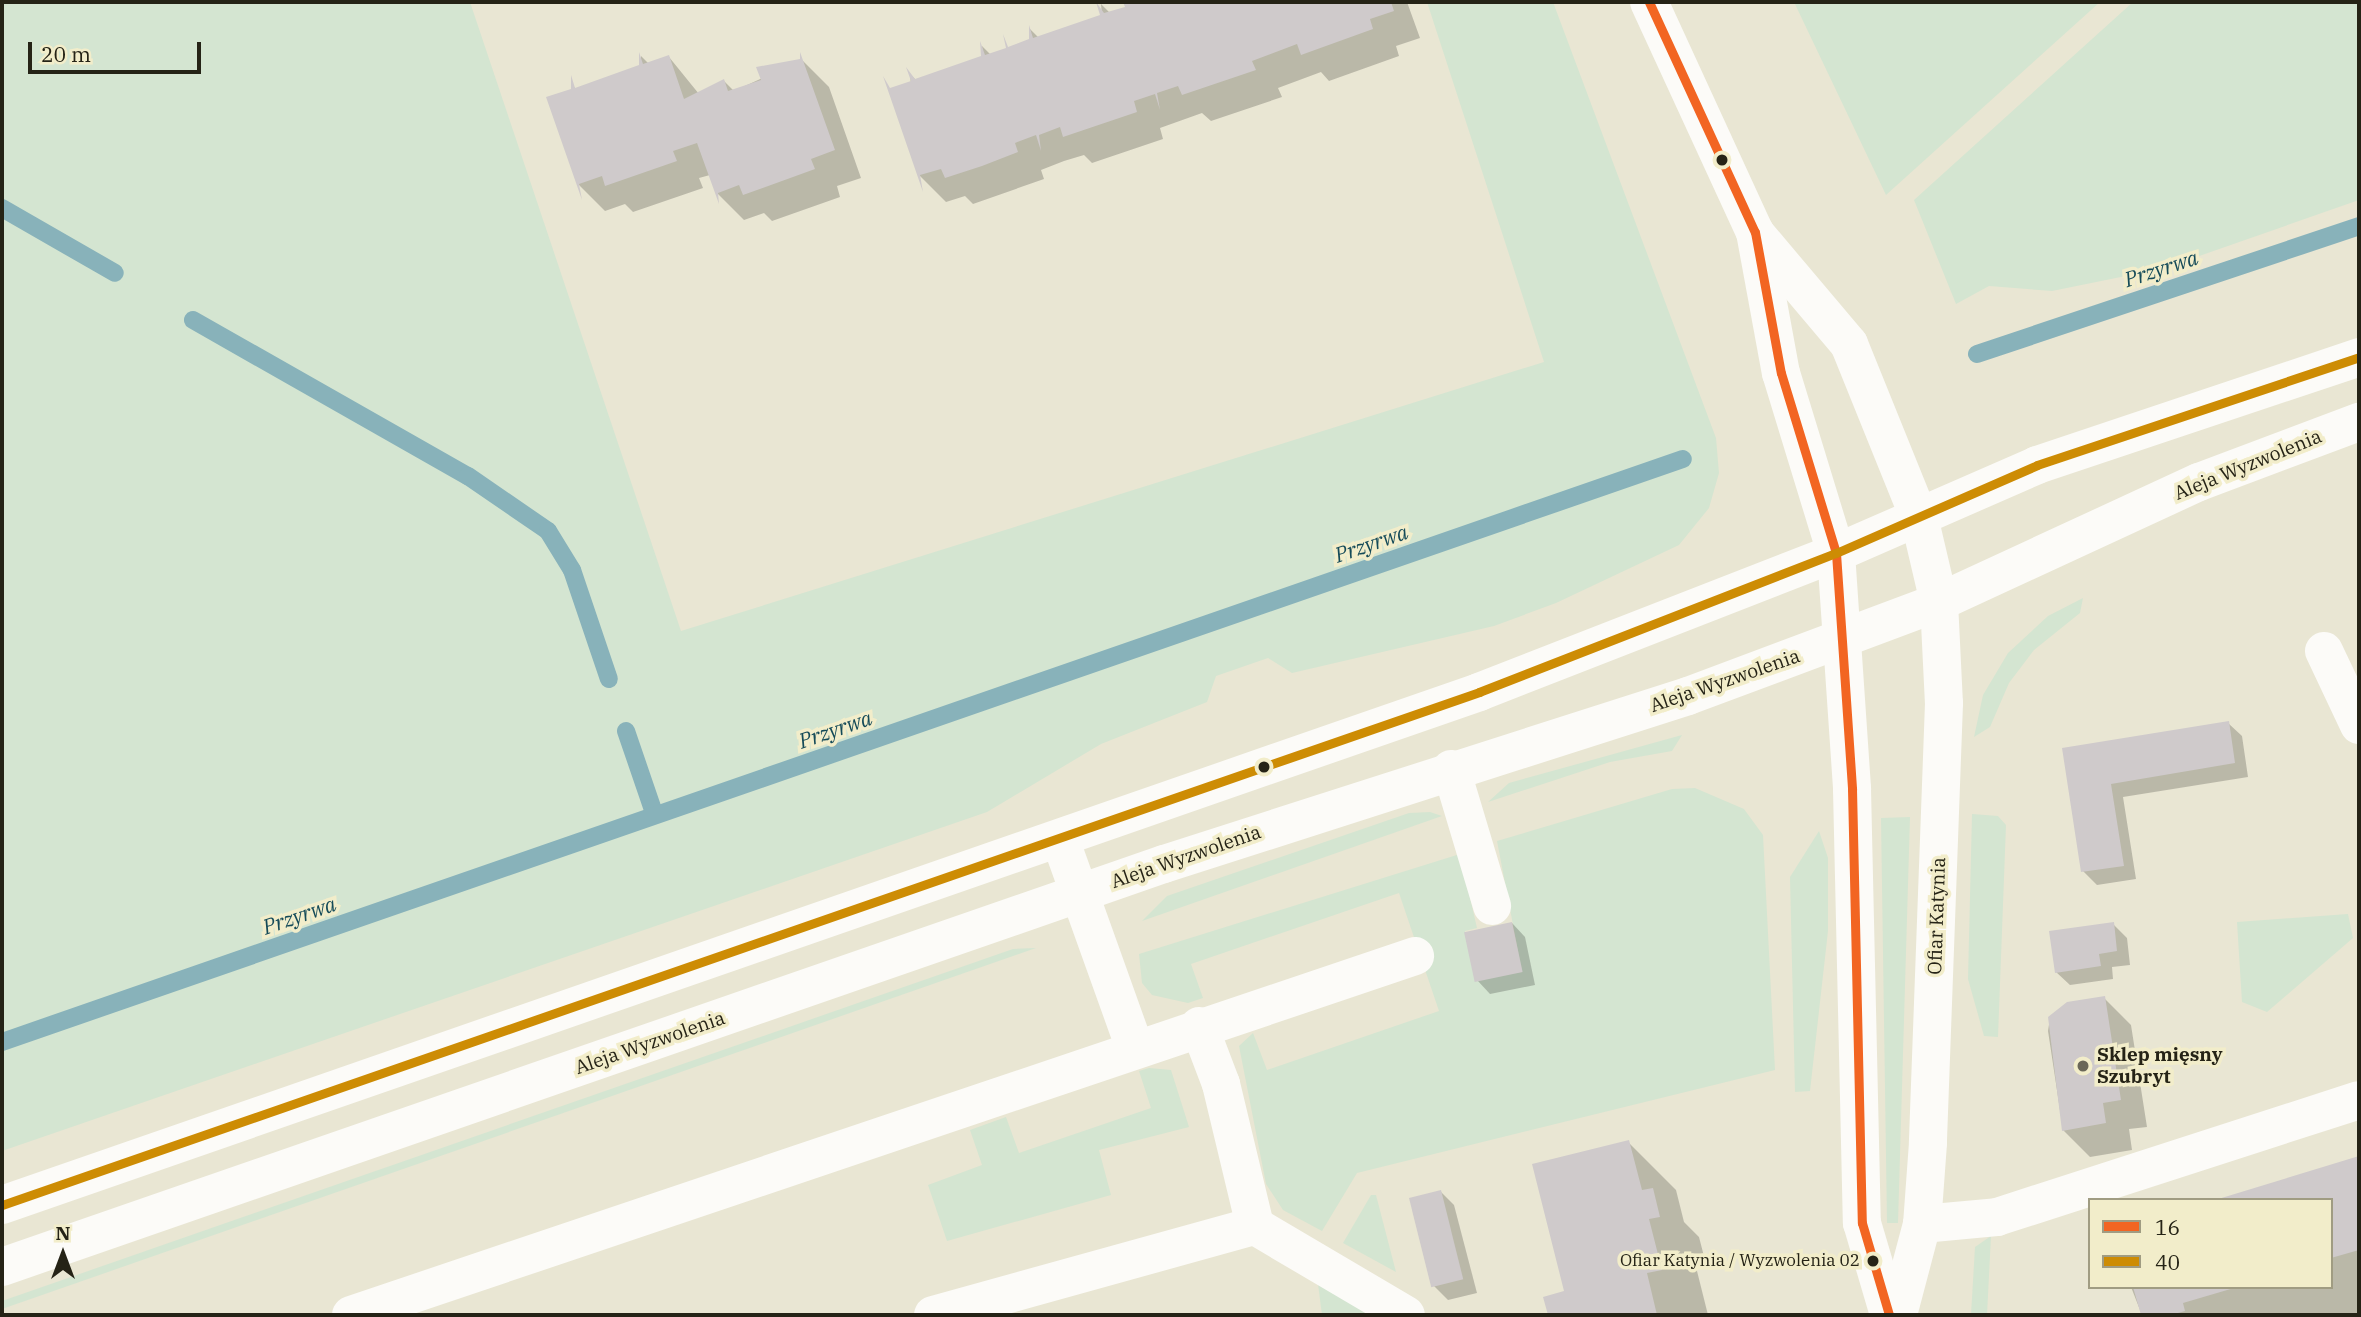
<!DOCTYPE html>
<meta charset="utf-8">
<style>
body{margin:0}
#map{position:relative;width:2361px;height:1317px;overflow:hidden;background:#e9e6d3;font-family:"IBM Plex Serif",serif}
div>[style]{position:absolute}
.green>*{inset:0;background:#d4e5d1}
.shadow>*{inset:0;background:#0003}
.stream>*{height:18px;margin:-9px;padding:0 9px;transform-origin:9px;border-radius:9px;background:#88b2ba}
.building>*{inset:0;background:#cfcacb;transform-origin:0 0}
.minor>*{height:38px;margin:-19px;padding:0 19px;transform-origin:19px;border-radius:19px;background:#fcfbf8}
.major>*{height:38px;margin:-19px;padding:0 19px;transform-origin:19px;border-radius:19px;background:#fcfbf8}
.bus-1>*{height:9px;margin:-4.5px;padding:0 4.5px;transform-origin:4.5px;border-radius:4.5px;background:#f26522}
.bus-2>*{height:9px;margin:-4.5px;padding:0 4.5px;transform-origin:4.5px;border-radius:4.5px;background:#cd8c04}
.dots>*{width:19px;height:19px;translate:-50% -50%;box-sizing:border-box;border:4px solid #f2edca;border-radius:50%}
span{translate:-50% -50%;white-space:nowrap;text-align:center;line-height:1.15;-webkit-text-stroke:7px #f2edca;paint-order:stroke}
.bus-label{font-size:17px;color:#252316}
.right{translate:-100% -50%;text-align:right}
.street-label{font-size:19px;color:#252316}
.poi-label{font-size:19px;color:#252316;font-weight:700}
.left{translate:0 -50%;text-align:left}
.water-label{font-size:21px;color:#144a58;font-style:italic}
.frame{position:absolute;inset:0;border:4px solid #252316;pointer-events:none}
.legend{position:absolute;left:2088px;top:1198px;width:245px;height:91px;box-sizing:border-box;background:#f2edca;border:2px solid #a09c82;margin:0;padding:9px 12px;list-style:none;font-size:21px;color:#252316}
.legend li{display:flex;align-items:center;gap:14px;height:35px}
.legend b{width:35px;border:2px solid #a09c82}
.north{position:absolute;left:28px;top:1219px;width:70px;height:70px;-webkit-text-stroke:5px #f2edca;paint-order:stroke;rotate:0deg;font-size:19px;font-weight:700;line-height:28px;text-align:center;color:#252316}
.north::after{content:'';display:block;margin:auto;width:24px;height:32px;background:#252316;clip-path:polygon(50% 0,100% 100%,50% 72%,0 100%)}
.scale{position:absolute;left:28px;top:42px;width:173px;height:32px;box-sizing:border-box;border:4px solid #252316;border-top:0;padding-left:9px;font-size:21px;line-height:24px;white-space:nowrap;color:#252316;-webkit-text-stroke:5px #f2edca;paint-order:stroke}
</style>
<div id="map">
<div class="green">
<div style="clip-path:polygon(2px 2px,470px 2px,681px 631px,1544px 362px,1427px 2px,1553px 2px,1716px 438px,1719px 473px,1709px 508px,1679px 545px,1556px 603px,1494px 626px,1292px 673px,1268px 658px,1216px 676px,1207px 702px,1101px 744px,987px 812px,2px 1151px)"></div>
<div style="clip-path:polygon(1794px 2px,2100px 2px,1886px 195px)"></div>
<div style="clip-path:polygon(2133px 2px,2359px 2px,2359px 200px,2165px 268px,2052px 291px,1989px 286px,1956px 304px,1914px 200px)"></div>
<div style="clip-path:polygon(2083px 598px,2080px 613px,2034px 650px,2009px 683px,1990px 727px,1974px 737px,1983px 695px,2008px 653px,2048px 616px)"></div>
<div style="clip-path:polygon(1682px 735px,1672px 751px,1610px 762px,1488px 802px,1509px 783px)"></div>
<div style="clip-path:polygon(1695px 788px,1744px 809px,1763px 835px,1775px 1070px,1357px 1173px,1322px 1231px,1283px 1210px,1266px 1184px,1239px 1046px,1253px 1033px,1267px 1070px,1439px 1011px,1399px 893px,1191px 964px,1203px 998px,1188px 1003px,1152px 995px,1142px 983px,1139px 954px,1460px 854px,1477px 928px,1465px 931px,1475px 981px,1522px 972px,1497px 841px,1672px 789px)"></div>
<div style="clip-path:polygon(1430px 812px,1442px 816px,1142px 921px,1167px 896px,1409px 813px)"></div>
<div style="clip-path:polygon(1972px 814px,1998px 816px,2006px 825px,1998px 1037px,1984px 1036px,1968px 979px)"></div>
<div style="clip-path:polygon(1910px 817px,1898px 1223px,1887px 1223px,1881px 818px)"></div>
<div style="clip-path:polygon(1819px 831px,1828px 858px,1828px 931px,1810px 1091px,1795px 1092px,1790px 877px)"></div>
<div style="clip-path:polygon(2348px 914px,2353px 938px,2267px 1012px,2242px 1002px,2237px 922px)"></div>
<div style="clip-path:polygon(1036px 948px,2px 1309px,2px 1301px,1013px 949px)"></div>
<div style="clip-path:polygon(1149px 1068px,1171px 1070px,1189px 1127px,1099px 1150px,1111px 1195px,947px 1241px,928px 1185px,982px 1165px,970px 1130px,1006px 1117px,1019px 1153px,1151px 1108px,1139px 1071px)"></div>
<div style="clip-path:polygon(1371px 1195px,1376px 1195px,1396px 1272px,1343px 1243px)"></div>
<div style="clip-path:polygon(1991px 1236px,1987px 1315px,1971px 1315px,1975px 1247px)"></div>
<div style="clip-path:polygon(1318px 1284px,1375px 1315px,1322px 1315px)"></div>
</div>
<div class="shadow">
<div style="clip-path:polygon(1126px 2px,1407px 2px,1420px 38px,1396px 46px,1399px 56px,1329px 81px,1321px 72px,1278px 88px,1282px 97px,1211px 121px,1202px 113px,1160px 128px,1163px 139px,1092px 163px,1084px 155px,1064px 161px,1041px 170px,1044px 179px,973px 204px,965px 196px,946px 202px,919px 175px,910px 74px,916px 80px,983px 57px,982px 46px,991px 55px,1030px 41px,1030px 29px,1039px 38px,1102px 16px,1101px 4px,1110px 13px,1127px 8px)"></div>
<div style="clip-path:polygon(641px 56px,649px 64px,669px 57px,699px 94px,724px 81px,734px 91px,802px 60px,829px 87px,861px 178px,837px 186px,840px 197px,772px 221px,764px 213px,744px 220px,717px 193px,710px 175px,699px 178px,703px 188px,633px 212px,625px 204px,605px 211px,578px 184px,571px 84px,576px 89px,641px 67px)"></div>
<div style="clip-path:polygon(2228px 723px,2242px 736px,2248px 777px,2123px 797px,2136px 879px,2097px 885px,2083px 871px,2064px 749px)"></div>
<div style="clip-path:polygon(1512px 923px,1525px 937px,1535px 985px,1490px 994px,1477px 980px)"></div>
<div style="clip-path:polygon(2113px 924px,2127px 938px,2130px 965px,2112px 967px,2113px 979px,2070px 985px,2056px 972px)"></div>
<div style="clip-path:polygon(2104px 998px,2131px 1025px,2147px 1127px,2129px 1129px,2132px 1150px,2090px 1157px,2063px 1130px,2048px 1031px,2050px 1018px)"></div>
<div style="clip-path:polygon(1628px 1142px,1676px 1190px,1684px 1222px,1699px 1237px,1706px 1264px,1696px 1267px,1708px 1315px,1550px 1315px,1545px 1298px,1567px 1292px)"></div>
<div style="clip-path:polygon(2359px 1157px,2359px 1315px,2142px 1315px,2131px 1287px,2331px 1287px,2331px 1200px,2219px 1200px)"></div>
<div style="clip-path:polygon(1440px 1191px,1454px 1205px,1477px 1293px,1448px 1300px,1434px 1286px)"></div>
</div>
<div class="stream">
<div style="left:2px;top:208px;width:130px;rotate:29.9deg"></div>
<div style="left:193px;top:320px;width:316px;rotate:29.6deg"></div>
<div style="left:468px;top:476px;width:97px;rotate:34.5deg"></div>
<div style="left:548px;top:531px;width:46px;rotate:58.4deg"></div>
<div style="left:572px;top:570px;width:115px;rotate:71.3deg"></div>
<div style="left:1977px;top:354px;width:403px;rotate:-18.5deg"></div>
<div style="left:626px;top:731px;width:87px;rotate:71.1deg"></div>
<div style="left:2px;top:1042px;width:1779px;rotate:-19.13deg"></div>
</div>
<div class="building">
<div style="clip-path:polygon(1096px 2px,1104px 13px,1125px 7px,1123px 2px,1391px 2px,1394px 11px,1370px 19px,1373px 29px,1301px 55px,1297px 44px,1252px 61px,1256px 70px,1182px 95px,1178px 86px,1157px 93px,1160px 110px,1155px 94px,1134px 101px,1137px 112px,1063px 137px,1060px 127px,1039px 135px,1041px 151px,1036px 135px,1015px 143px,1018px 152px,982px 166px,945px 178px,941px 169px,920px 175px,923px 192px,883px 76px,890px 88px,911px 81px,906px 67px,915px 79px,981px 56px,980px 41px,985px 55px,1006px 48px,1003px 34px,1008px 47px,1029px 39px,1029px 25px,1033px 38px,1100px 15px)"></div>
<div style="clip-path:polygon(639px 52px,643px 64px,669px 55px,684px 99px,724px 79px,728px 91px,761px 80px,756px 67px,800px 59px,800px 52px,835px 150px,811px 159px,815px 169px,743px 195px,739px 185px,718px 193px,719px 204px,697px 143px,673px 151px,677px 161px,605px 186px,602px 176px,579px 184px,582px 200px,546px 97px,571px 89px,571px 75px,575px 88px,639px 65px)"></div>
<div style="clip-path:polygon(2229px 721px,2235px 763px,2111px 784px,2124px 866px,2081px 872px,2062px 748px)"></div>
<div style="left:1512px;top:922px;width:51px;height:49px;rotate:78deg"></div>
<div style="clip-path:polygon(2114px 922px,2117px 951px,2099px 954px,2101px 966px,2055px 973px,2049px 931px)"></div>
<div style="clip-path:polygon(2105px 996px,2121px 1100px,2103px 1103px,2106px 1123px,2062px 1131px,2048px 1017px,2067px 1002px)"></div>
<div style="clip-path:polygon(1629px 1140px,1642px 1190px,1653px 1188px,1660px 1217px,1649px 1219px,1662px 1270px,1647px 1273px,1657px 1315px,1548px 1315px,1543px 1297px,1564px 1291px,1532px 1164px)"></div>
<div style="clip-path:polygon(2359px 1156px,2359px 1250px,2331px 1258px,2331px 1200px,2215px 1200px)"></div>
<div style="left:1441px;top:1190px;width:92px;height:33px;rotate:76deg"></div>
<div style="clip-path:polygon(2133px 1287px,2233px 1287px,2234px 1288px,2183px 1303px,2185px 1311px,2171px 1315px,2141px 1315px)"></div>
</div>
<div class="minor">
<div style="left:1649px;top:2px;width:253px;rotate:65.3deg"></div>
<div style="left:1755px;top:232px;width:143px;rotate:79.6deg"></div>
<div style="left:1781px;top:373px;width:188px;rotate:73deg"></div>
<div style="left:1836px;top:553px;width:237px;rotate:86.1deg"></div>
<div style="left:1852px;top:789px;width:434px;rotate:88.7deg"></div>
<div style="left:1862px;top:1223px;width:96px;rotate:73.6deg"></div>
<div style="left:1756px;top:234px;width:144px;rotate:49.8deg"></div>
<div style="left:1849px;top:344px;width:187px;rotate:68deg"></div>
<div style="left:1919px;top:517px;width:87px;rotate:76.8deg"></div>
<div style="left:1939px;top:602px;width:101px;rotate:87.2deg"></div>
<div style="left:1944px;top:703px;width:440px;rotate:92.1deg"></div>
<div style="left:1928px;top:1143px;width:81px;rotate:94.2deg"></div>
<div style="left:1922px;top:1224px;width:94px;rotate:104.8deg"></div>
<div style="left:2324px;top:651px;width:82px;rotate:64.7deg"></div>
<div style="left:1451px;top:769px;width:143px;rotate:73.3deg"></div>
<div style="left:1060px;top:839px;width:222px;rotate:70.3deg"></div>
<div style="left:1199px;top:1026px;width:62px;rotate:69.2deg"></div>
<div style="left:1221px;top:1084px;width:146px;rotate:76.5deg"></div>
<div style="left:1255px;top:1226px;width:175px;rotate:30.5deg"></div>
<div style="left:1922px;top:1224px;width:75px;rotate:-5.3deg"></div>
<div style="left:1997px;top:1217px;width:380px;rotate:-17.9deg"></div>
<div style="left:351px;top:1315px;width:1123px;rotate:-18.64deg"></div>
<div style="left:933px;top:1315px;width:334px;rotate:-15.5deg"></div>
</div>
<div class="major">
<div style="left:2px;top:1205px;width:1564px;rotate:-19.15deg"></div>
<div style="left:1479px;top:692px;width:383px;rotate:-21.3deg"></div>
<div style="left:1836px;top:553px;width:219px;rotate:-23.6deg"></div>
<div style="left:2037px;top:465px;width:340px;rotate:-18.5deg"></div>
<div style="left:2px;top:1267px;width:1230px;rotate:-19.13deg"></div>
<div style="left:1164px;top:864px;width:550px;rotate:-17.78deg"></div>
<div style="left:1688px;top:696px;width:268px;rotate:-20.5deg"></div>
<div style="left:1939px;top:602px;width:286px;rotate:-24.8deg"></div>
<div style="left:2199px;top:482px;width:171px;rotate:-20.6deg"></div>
</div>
<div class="bus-1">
<div style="left:1649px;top:2px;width:253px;rotate:65.3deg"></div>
<div style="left:1755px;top:232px;width:143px;rotate:79.6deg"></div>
<div style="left:1781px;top:373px;width:188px;rotate:73deg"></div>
<div style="left:1836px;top:553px;width:237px;rotate:86.1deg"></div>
<div style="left:1852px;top:789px;width:434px;rotate:88.7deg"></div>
<div style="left:1862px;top:1223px;width:96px;rotate:73.6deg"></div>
</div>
<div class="bus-2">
<div style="left:2px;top:1205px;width:1564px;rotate:-19.15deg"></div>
<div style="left:1479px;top:692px;width:383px;rotate:-21.3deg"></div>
<div style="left:1836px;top:553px;width:219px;rotate:-23.6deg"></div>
<div style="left:2037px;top:465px;width:340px;rotate:-18.5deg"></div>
</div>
<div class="dots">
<div style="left:1722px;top:160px;background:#252316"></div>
<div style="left:1264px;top:767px;background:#252316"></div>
<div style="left:2083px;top:1066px;background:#6a6758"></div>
<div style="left:1873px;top:1261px;background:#252316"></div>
</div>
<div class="bus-label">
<span class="right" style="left:1860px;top:1261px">Ofiar Katynia / Wyzwolenia 02</span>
</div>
<div class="street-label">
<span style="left:2248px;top:465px;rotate:-22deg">Aleja Wyzwolenia</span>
<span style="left:1725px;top:681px;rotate:-19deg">Aleja Wyzwolenia</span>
<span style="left:1186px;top:857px;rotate:-19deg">Aleja Wyzwolenia</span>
<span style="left:1937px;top:916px;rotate:-88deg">Ofiar Katynia</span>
<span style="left:650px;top:1043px;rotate:-19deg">Aleja Wyzwolenia</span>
</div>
<div class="poi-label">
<span class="left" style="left:2097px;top:1066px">Sklep mięsny<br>Szubryt</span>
</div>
<div class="water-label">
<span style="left:2161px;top:268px;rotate:-18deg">Przyrwa</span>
<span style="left:1371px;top:543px;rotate:-19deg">Przyrwa</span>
<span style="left:835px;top:729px;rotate:-19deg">Przyrwa</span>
<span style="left:299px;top:915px;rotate:-19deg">Przyrwa</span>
</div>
<div class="frame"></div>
<ul class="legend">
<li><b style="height:9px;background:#f26522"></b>16</li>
<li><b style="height:9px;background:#cd8c04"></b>40</li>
</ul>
<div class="north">N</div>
<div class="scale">20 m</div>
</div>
